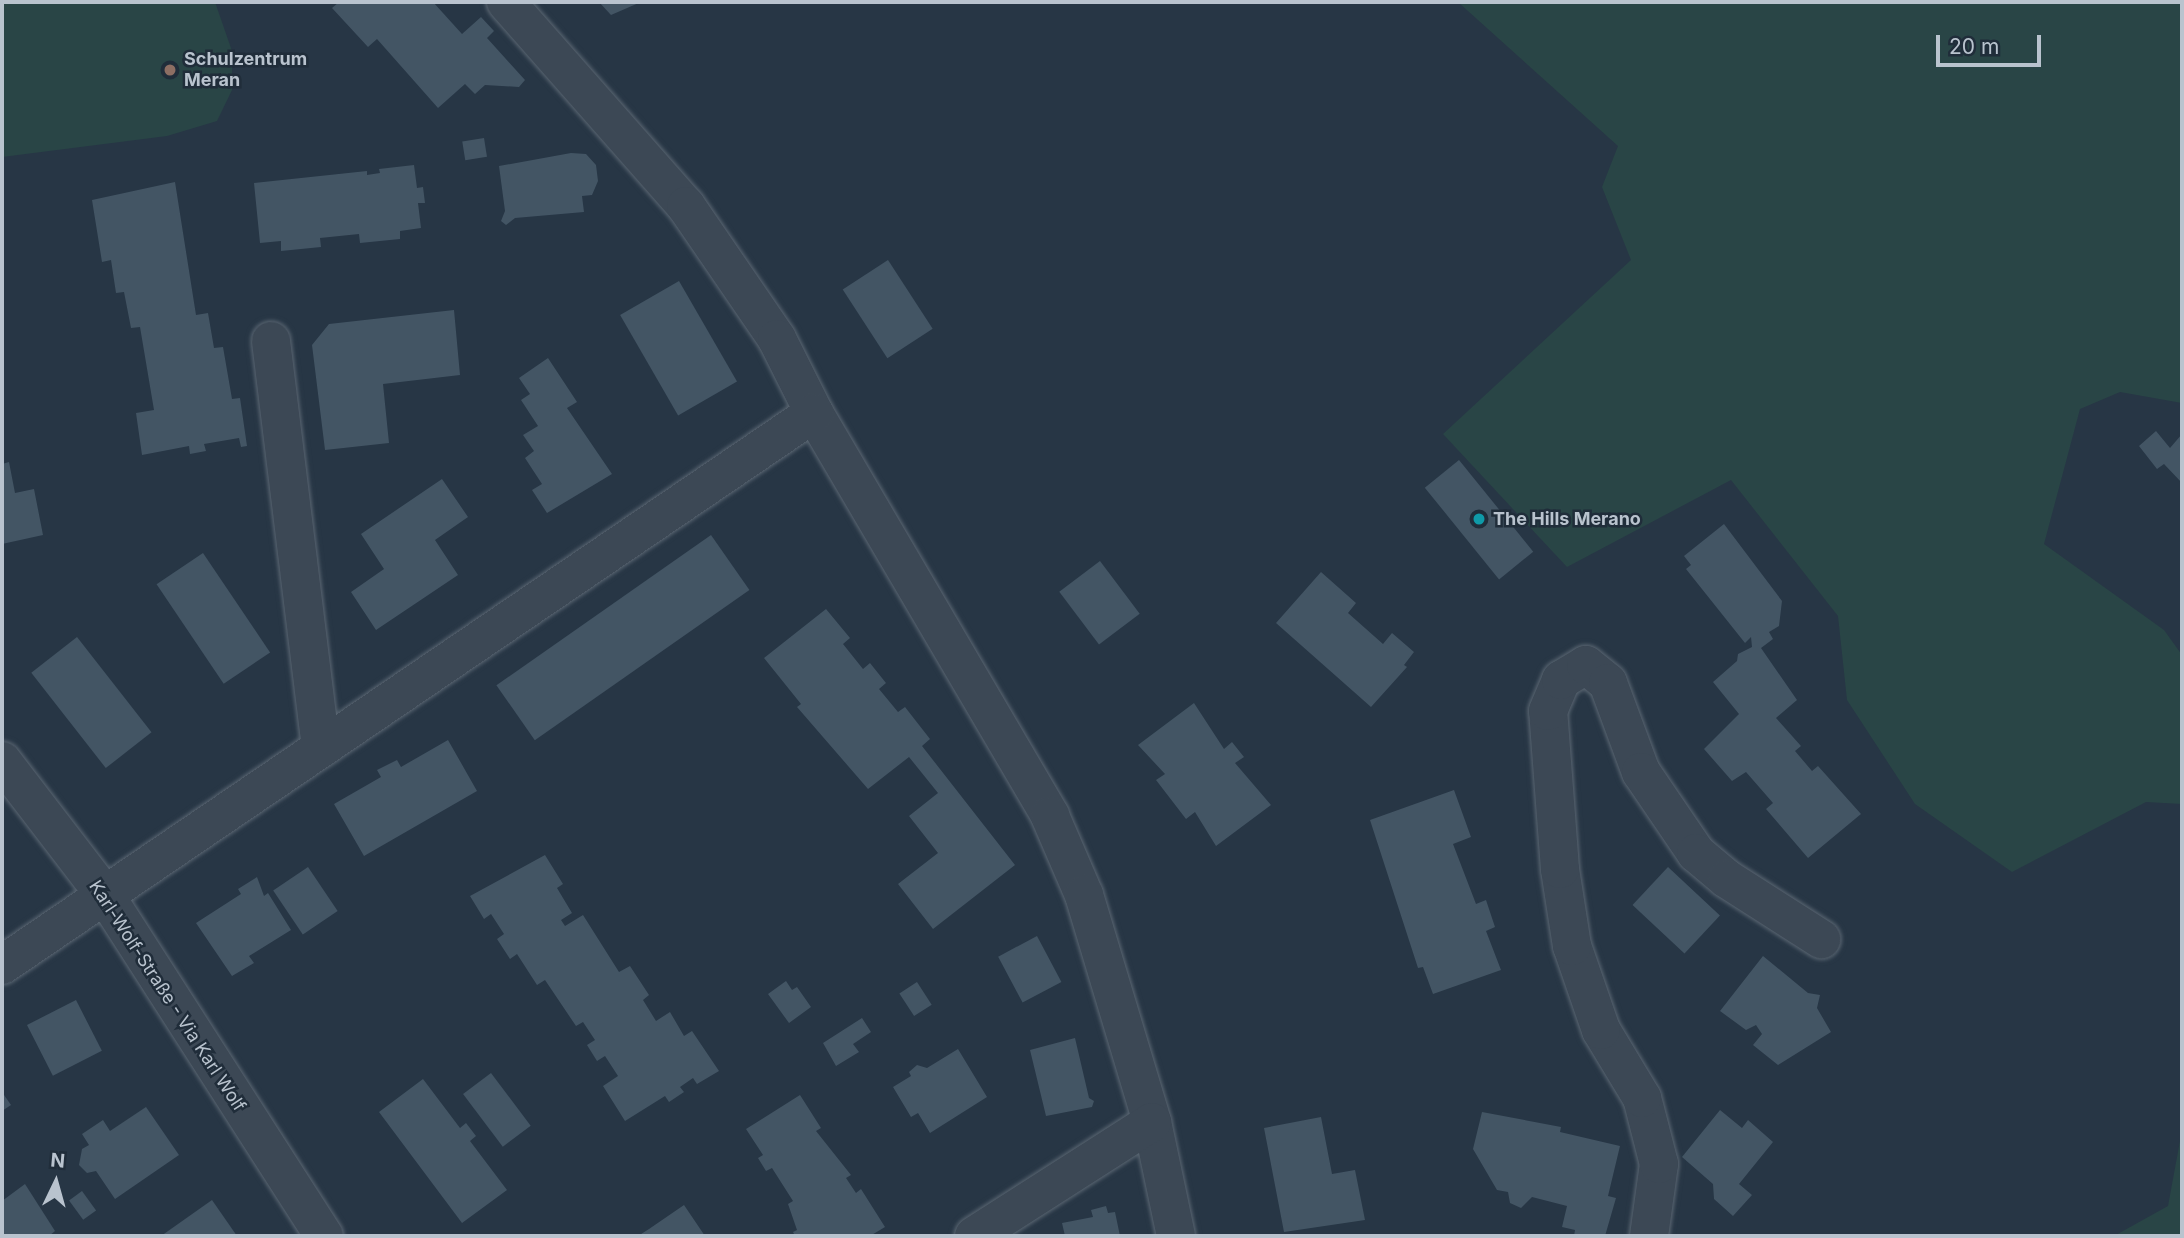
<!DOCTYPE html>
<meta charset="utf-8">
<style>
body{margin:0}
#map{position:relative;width:2184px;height:1238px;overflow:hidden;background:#273645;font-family:Inter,sans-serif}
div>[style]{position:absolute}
.green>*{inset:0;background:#294546}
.building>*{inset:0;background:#435564;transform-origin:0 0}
.roads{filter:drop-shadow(0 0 2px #5a6672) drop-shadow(0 0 2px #5a6672)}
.minor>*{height:38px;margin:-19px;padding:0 19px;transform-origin:19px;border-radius:19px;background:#3c4855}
.dots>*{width:19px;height:19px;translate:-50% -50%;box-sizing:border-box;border:4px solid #202d3a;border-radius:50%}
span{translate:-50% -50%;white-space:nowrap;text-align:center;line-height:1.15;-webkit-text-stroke:5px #202d3a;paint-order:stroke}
.poi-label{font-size:18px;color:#b9c3ce;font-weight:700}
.left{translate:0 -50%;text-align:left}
.street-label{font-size:18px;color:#b9c3ce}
.frame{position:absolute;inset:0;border:4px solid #b9c3ce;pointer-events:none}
.north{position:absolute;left:21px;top:1147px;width:70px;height:70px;-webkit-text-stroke:5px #202d3a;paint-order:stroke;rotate:5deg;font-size:19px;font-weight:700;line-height:28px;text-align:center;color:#b9c3ce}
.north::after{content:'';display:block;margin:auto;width:24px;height:32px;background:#b9c3ce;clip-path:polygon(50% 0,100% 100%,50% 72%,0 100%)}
.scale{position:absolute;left:1936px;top:35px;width:105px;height:32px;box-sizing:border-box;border:4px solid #b9c3ce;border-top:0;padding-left:9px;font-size:21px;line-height:24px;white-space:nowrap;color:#b9c3ce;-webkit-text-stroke:5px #202d3a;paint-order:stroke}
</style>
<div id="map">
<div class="green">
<div style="clip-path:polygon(2px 2px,215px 2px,232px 51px,232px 90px,217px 121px,167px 136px,2px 157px)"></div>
<div style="clip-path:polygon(1458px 2px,2182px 2px,2182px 403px,2120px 392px,2080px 409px,2044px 544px,2164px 630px,2182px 655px,2182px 804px,2146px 802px,2012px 872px,1915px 804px,1847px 700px,1838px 616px,1731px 480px,1567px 567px,1443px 434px,1631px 260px,1602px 187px,1618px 146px)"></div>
<div style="clip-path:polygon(2182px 1130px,2182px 1236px,2114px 1236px,2168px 1206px)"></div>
</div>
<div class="building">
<div style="clip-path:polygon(339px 2px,433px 2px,462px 34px,481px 17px,494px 31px,487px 38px,525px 80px,519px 87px,485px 85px,475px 94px,465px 84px,438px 108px,377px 39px,368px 47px,332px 8px)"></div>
<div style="clip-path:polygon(599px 2px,641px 2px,611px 15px)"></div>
<div style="left:484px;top:138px;width:19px;height:22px;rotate:81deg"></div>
<div style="clip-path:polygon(571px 153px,586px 154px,596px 165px,598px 181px,592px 195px,582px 196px,584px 212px,515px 218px,506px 225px,501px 221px,505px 211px,499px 166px)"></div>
<div style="clip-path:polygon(414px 165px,417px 188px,423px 187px,425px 203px,418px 203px,421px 228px,400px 231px,400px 239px,360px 243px,359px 234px,320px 238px,321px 247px,281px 251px,281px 241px,260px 243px,254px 183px,367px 171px,367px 175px,380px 173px,379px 169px)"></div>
<div style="clip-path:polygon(175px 182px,196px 315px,208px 313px,214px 348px,223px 347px,232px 399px,240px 398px,247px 446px,241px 447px,239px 438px,204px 444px,206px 451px,190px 454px,189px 446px,142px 455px,136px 413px,154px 410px,140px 327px,131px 328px,124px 292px,116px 293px,111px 260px,102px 262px,92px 200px)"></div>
<div style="left:888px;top:260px;width:82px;height:54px;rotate:57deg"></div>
<div style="left:679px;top:281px;width:116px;height:68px;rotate:60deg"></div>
<div style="clip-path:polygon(454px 310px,460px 375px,383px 384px,389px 443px,325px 450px,312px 345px,329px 324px)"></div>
<div style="clip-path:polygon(548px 358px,577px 402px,567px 408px,612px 474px,547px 513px,532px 490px,542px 484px,525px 458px,534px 451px,523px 435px,538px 426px,521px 400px,530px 394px,519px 378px)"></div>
<div style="clip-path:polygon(2156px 431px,2170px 448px,2182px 434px,2182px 483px,2164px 464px,2157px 469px,2139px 446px)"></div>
<div style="left:1459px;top:460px;width:118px;height:44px;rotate:51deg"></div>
<div style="clip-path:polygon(9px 462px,15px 493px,34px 489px,43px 535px,2px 544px,2px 464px)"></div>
<div style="clip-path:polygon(442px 479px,468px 517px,435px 540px,458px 575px,376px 630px,351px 592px,384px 569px,361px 534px)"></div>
<div style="clip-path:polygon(1724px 524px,1782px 601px,1779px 626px,1769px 632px,1773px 639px,1761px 648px,1797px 700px,1776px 718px,1801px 746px,1795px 751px,1812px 771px,1818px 766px,1861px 814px,1808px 858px,1766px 809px,1773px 803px,1746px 772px,1732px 781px,1704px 749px,1739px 714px,1713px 682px,1737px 661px,1738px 654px,1752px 647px,1751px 637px,1745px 643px,1686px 569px,1691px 565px,1684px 556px)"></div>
<div style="left:711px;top:535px;width:67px;height:262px;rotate:55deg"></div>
<div style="left:203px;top:553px;width:120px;height:56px;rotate:56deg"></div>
<div style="left:1100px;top:561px;width:66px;height:51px;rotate:53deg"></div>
<div style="clip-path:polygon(1321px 572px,1356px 603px,1348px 613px,1383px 644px,1392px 633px,1414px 652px,1404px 665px,1407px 667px,1371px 707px,1276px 623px)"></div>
<div style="clip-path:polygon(826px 609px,850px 638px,843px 644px,863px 669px,870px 663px,886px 683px,879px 689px,898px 712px,905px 707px,930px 739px,922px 746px,1015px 865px,933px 929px,898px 884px,938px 853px,909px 816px,938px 793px,909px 757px,868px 789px,797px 707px,801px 704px,764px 658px)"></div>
<div style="left:77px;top:637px;width:121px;height:58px;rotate:52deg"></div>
<div style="clip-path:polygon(1194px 703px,1224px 749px,1232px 742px,1244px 757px,1235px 763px,1271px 805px,1216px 846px,1195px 812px,1186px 819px,1156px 780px,1165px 774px,1138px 745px)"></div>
<div style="clip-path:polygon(448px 740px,477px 791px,364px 856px,334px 804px,381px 777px,377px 770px,397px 760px,401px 767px)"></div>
<div style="clip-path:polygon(1454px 790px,1471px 837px,1453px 844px,1476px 904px,1486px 900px,1495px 927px,1486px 931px,1501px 970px,1433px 994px,1423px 967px,1418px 968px,1370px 820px)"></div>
<div style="clip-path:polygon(545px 855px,563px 884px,557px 888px,572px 913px,561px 920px,565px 926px,583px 915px,619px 972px,630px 966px,649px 995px,643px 1000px,656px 1021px,670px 1012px,684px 1036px,692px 1031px,719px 1071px,697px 1084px,693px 1078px,680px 1087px,684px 1092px,669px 1102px,665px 1096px,625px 1121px,603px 1086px,618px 1076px,605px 1056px,597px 1061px,587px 1045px,595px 1040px,583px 1022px,576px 1026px,545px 980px,537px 985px,517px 954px,510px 959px,497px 939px,504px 934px,491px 914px,484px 919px,470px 896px)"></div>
<div style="left:308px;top:867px;width:53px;height:42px;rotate:56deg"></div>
<div style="left:1668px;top:867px;width:71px;height:52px;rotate:43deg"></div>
<div style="clip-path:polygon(257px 877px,264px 896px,268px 893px,291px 930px,249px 956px,254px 963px,232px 976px,196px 923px,241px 894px,238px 889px)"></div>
<div style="left:1037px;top:936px;width:52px;height:44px;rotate:62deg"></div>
<div style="clip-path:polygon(1763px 956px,1808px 993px,1820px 995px,1817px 1008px,1831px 1032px,1778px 1065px,1753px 1045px,1762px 1034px,1756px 1025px,1746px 1030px,1720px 1011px)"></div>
<div style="clip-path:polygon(786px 981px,792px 990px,797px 987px,811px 1007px,789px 1023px,768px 994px)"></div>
<div style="left:917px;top:982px;width:27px;height:21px;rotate:57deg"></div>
<div style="left:76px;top:1000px;width:57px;height:55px;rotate:63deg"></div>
<div style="clip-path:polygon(862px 1018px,871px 1032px,853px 1044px,859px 1052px,836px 1066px,823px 1043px)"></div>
<div style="clip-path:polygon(1075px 1038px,1089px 1098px,1094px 1101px,1092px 1107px,1046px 1116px,1030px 1050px)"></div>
<div style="clip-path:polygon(958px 1049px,987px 1097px,930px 1133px,918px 1113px,911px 1117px,893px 1087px,911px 1076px,909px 1072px,917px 1065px,927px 1068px)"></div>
<div style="left:491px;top:1073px;width:66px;height:35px;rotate:53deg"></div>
<div style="clip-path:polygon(423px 1079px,460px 1128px,466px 1123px,476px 1136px,470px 1141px,507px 1190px,462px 1223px,379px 1112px)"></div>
<div style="clip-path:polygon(2px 1092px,11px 1105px,2px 1111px)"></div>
<div style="clip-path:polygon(800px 1095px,821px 1128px,816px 1131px,851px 1175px,846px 1178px,856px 1193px,861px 1189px,885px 1227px,870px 1236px,795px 1236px,793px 1232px,797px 1230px,788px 1204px,793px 1201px,772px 1168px,766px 1171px,758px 1158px,763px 1155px,746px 1129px)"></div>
<div style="clip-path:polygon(146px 1107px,179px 1155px,115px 1199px,96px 1171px,87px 1173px,79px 1165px,82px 1149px,89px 1145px,82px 1134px,103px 1120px,110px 1131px)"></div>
<div style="clip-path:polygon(1720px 1110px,1742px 1128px,1748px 1120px,1773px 1142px,1739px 1184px,1752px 1195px,1733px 1216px,1714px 1199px,1713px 1184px,1682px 1157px)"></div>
<div style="clip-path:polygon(1482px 1112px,1561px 1127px,1560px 1132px,1620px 1146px,1608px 1196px,1616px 1198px,1605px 1236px,1574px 1236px,1575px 1230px,1562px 1227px,1567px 1206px,1532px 1197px,1521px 1208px,1510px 1203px,1508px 1192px,1497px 1190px,1473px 1149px)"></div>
<div style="clip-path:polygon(1321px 1117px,1332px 1174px,1355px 1170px,1365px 1220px,1284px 1232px,1264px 1128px)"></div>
<div style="clip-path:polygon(25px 1184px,55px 1231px,49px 1236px,2px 1236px,2px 1201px)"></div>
<div style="left:82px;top:1191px;width:24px;height:16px;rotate:54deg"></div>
<div style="clip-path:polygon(212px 1200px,237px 1236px,161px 1236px)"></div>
<div style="clip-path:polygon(684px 1205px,705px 1236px,638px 1236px,649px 1229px)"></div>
<div style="clip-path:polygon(1106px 1206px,1108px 1213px,1115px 1212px,1120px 1236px,1065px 1236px,1062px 1223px,1093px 1217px,1091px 1210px)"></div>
</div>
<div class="roads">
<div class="minor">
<div style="left:506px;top:2px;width:272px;rotate:48.6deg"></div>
<div style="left:686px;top:206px;width:161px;rotate:55.6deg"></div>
<div style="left:777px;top:339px;width:83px;rotate:63.4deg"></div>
<div style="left:814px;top:413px;width:467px;rotate:59.6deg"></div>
<div style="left:1050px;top:816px;width:86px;rotate:66.7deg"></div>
<div style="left:1084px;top:895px;width:237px;rotate:73.3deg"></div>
<div style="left:1152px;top:1122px;width:116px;rotate:78.1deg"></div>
<div style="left:271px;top:341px;width:410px;rotate:83deg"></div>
<div style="left:2px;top:761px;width:169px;rotate:52.5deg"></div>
<div style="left:105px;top:895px;width:405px;rotate:57.3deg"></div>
<div style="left:2px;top:965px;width:982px;rotate:-34.21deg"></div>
<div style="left:974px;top:1236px;width:211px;rotate:-32.6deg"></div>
<div style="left:1649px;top:1236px;width:73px;rotate:-82.1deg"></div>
<div style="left:1659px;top:1164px;width:68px;rotate:-104.4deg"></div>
<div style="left:1642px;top:1098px;width:79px;rotate:-121.1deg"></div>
<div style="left:1601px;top:1030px;width:89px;rotate:-109deg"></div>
<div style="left:1572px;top:946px;width:78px;rotate:-98.9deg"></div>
<div style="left:1560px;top:869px;width:158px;rotate:-94.3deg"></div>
<div style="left:1548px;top:711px;width:34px;rotate:-67deg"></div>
<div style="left:1561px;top:680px;width:29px;rotate:-31deg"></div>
<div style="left:1586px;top:665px;width:28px;rotate:39deg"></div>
<div style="left:1608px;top:683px;width:95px;rotate:69.7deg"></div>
<div style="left:1641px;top:772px;width:98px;rotate:55.8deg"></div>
<div style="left:1696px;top:853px;width:40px;rotate:40deg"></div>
<div style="left:1727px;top:879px;width:112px;rotate:32.6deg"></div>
</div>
</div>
<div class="dots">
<div style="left:170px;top:70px;background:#8d6e63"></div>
<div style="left:1479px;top:519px;background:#0f9aa8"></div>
</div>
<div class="poi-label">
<span class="left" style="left:184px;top:70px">Schulzentrum<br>Meran</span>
<span class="left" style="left:1493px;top:519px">The Hills Merano</span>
</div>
<div class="street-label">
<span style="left:167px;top:996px;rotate:57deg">Karl-Wolf-Straße - Via Karl Wolf</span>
</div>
<div class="frame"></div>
<div class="north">N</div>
<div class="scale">20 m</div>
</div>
